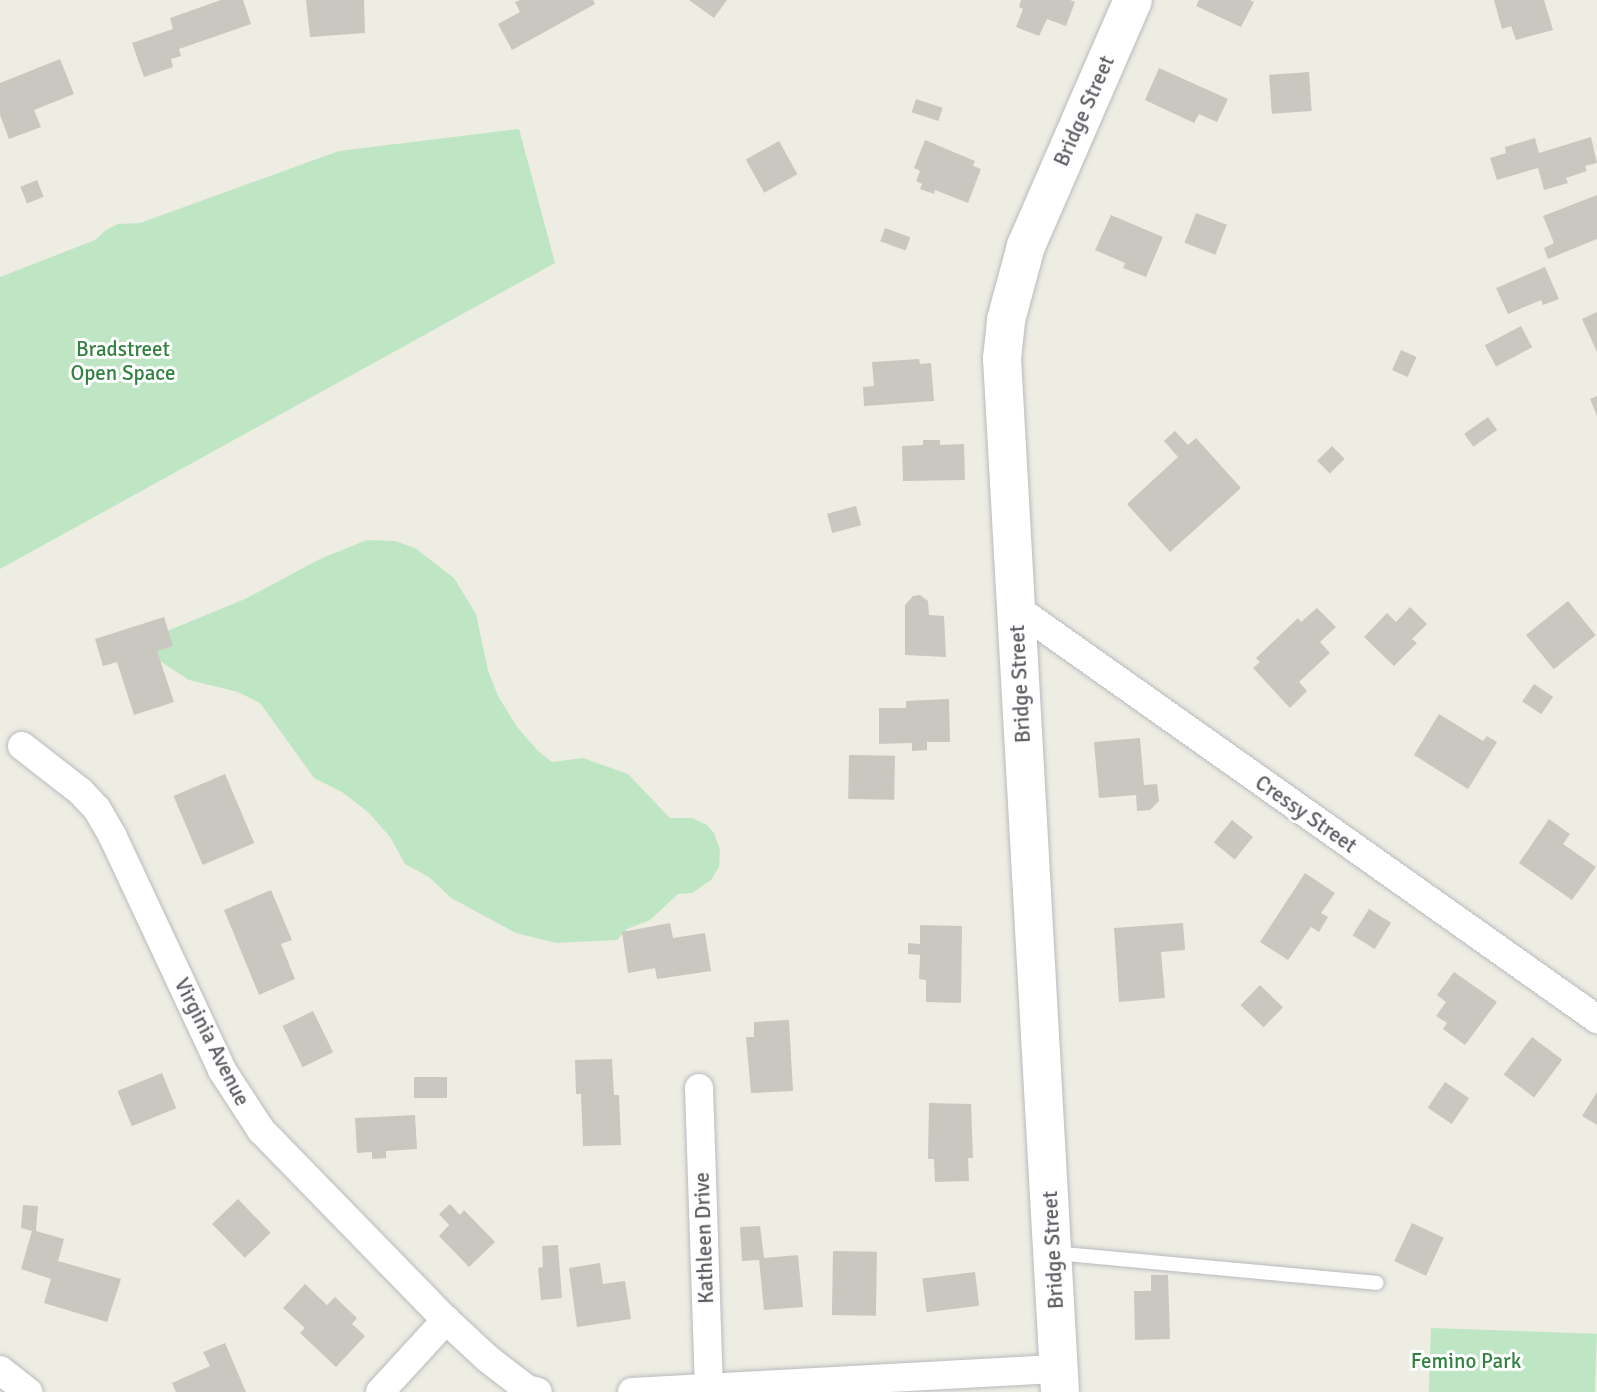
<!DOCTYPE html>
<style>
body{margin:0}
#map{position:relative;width:1597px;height:1392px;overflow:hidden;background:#eeede3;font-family:Signika,sans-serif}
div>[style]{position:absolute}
.green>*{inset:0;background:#bfe6c4;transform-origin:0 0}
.building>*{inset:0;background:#c9c7c0;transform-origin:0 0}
.roads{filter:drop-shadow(0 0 2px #b8babf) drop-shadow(0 0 2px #b8babf)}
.lane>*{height:14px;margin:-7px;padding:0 7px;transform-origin:7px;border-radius:7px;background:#fff}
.street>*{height:28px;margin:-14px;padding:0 14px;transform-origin:14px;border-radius:14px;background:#fff}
.secondary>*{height:38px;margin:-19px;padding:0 19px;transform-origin:19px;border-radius:19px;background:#fff}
span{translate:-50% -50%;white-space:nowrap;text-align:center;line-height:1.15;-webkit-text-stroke:6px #fff;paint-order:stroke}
.street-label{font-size:21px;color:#5b5d63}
.park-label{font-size:21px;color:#338242}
</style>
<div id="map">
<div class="green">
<div style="clip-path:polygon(519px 129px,555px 263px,0 569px,0 277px,95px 240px,106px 230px,118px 224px,140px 223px,339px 151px)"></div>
<div style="clip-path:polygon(367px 540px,395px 541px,415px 548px,454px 578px,476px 614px,488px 670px,498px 696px,517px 727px,539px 752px,552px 762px,583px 758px,628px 774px,670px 818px,692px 818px,707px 825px,714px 833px,720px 850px,719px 867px,711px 880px,692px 893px,678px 894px,650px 920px,627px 929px,617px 940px,556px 943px,516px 933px,451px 898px,429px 877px,405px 864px,390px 837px,368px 812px,342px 792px,314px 778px,260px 703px,238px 692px,189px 680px,152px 656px,167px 631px,245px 599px,320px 559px)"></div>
<div style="left:1431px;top:1328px;width:166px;height:64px;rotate:2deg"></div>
</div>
<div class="building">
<div style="clip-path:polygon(221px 0,243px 0,251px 24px,179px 49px,181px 56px,171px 59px,173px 67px,144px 77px,132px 43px,173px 29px,170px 18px)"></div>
<div style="clip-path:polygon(306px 0,364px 0,365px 33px,310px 37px)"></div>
<div style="clip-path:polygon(520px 0,593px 0,595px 4px,512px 50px,498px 24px,520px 12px,515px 2px)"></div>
<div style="clip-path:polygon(689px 0,727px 0,714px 18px)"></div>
<div style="clip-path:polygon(1021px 0,1070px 0,1075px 2px,1066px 26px,1047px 19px,1039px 36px,1016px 27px,1023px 9px,1019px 7px)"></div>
<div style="clip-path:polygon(1199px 0,1250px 0,1254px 2px,1241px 27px,1196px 6px)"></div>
<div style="clip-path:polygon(1494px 0,1544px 0,1553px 30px,1516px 40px,1511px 26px,1502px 29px)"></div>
<div style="clip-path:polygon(60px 59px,74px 94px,34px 110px,41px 127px,9px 139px,0 115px,0 83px)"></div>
<div style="clip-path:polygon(1159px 68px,1228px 99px,1217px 122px,1199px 114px,1194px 123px,1145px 100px)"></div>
<div style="left:1309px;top:72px;width:39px;height:40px;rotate:86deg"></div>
<div style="left:916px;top:99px;width:28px;height:14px;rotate:18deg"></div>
<div style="clip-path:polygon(1591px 137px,1597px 163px,1585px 166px,1587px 171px,1566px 178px,1568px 183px,1544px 190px,1538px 168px,1497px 180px,1490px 158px,1506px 153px,1505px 147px,1535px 138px,1539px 153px)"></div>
<div style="clip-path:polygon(925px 140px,975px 161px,973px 166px,981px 169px,968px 203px,935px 190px,934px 194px,920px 189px,922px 184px,916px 181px,920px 171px,914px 168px)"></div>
<div style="left:779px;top:141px;width:38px;height:38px;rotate:61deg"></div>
<div style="left:37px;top:180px;width:18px;height:18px;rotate:68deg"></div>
<div style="clip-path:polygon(1597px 195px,1597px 239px,1548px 259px,1544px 248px,1554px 243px,1543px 216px)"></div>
<div style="left:1196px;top:213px;width:33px;height:32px;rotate:21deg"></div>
<div style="clip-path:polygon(1111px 215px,1163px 237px,1146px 277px,1123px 268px,1125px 263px,1095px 250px)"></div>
<div style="left:885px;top:228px;width:27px;height:14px;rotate:20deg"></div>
<div style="clip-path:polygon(1545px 267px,1559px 299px,1543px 305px,1541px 300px,1508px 314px,1496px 288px)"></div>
<div style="clip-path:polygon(1597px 312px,1597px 352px,1582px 319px)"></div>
<div style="left:1521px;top:326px;width:24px;height:41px;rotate:62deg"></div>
<div style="left:1401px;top:350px;width:17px;height:22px;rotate:24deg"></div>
<div style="clip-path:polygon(919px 359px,920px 364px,931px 363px,934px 401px,864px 406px,863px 387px,874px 386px,872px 362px)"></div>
<div style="clip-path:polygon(1597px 396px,1597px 416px,1590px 399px)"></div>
<div style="left:1488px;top:417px;width:16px;height:29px;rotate:55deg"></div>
<div style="clip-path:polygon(1175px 431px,1188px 445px,1196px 438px,1241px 488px,1170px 552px,1127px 504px,1178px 457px,1164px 441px)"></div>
<div style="clip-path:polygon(923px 440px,940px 440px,940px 445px,964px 444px,965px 480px,903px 481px,902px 446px,923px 445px)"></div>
<div style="left:1332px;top:446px;width:18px;height:21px;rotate:45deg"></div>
<div style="left:856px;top:506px;width:20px;height:30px;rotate:75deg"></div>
<div style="clip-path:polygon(920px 595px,928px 601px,929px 615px,944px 616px,946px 657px,905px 655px,905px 605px,913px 596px)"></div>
<div style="left:1568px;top:601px;width:44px;height:54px;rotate:51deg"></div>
<div style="clip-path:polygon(1410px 607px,1427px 624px,1412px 639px,1417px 643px,1394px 666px,1364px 637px,1387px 613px,1396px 622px)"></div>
<div style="clip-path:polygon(1317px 608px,1336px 627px,1320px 642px,1330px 653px,1299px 682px,1307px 691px,1290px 708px,1253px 668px,1260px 662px,1256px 658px,1298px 618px,1301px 622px)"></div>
<div style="clip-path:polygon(164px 617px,173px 646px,157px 651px,174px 702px,134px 715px,117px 662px,103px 666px,95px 639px)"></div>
<div style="left:1534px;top:684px;width:23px;height:21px;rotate:34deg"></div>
<div style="clip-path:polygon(949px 699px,950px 742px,927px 742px,927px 750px,912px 751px,912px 743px,879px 744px,879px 708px,906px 708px,906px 701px)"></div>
<div style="clip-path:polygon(1439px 714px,1483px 741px,1487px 736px,1497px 742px,1468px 789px,1414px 755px)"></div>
<div style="clip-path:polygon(1140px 738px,1144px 785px,1157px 784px,1159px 801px,1150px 810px,1137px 811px,1136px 795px,1099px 798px,1094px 742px)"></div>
<div style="left:849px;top:755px;width:46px;height:44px;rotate:1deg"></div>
<div style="left:225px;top:774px;width:75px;height:56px;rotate:67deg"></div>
<div style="clip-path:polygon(1549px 819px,1570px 834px,1563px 844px,1596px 867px,1572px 900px,1519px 863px)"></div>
<div style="left:1232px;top:820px;width:27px;height:29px;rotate:39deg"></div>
<div style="clip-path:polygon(1305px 873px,1335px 893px,1321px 913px,1328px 917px,1319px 932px,1311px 927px,1288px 960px,1260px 942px)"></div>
<div style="clip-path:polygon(271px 890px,292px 940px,281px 944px,295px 979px,259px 995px,224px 910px)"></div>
<div style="left:1369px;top:909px;width:26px;height:31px;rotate:32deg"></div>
<div style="clip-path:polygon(670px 923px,673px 938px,705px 933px,711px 971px,657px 979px,655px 968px,628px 973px,622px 932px)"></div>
<div style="clip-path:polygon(1183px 923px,1185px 950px,1161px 952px,1165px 998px,1119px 1002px,1114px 928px)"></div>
<div style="clip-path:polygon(920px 925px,962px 926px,961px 1003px,926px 1002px,926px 980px,919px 979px,920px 955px,908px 954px,908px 943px,920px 944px)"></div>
<div style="clip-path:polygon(1454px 972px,1497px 1002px,1465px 1045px,1443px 1029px,1447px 1023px,1436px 1016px,1446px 1002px,1437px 995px)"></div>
<div style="left:1260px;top:985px;width:32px;height:28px;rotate:44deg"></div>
<div style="left:313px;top:1011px;width:46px;height:34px;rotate:64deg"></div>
<div style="clip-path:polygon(789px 1020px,793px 1091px,751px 1093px,746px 1037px,754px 1037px,754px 1022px)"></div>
<div style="left:1532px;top:1037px;width:38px;height:47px;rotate:37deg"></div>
<div style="clip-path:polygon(612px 1059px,614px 1095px,619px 1095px,621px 1145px,583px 1146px,581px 1094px,576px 1094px,575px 1060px)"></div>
<div style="left:162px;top:1073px;width:38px;height:48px;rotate:68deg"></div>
<div style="left:447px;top:1077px;width:21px;height:33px;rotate:90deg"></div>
<div style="left:1445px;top:1082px;width:29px;height:31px;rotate:34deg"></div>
<div style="clip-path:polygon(1597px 1092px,1597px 1125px,1582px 1116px)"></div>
<div style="clip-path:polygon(929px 1103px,971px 1104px,973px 1158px,968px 1158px,969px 1181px,935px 1182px,934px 1159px,928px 1159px)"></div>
<div style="clip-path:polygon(415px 1115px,417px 1149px,386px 1151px,386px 1158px,372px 1159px,372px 1152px,357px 1153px,355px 1118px)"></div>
<div style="left:238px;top:1199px;width:47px;height:36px;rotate:46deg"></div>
<div style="clip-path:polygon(450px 1204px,460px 1215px,464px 1210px,495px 1242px,469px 1267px,439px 1236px,449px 1225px,439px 1214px)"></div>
<div style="clip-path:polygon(23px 1205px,38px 1206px,36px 1231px,64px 1239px,58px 1261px,121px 1279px,107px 1322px,44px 1303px,51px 1279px,21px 1269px,32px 1231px,21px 1228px)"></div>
<div style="left:1412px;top:1223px;width:35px;height:42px;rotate:25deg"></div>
<div style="clip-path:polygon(760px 1226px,764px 1258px,798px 1255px,803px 1307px,764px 1310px,759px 1260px,742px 1261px,740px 1227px)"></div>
<div style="clip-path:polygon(558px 1245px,562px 1298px,541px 1300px,538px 1268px,543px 1267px,542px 1246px)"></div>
<div style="left:833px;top:1251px;width:44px;height:64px;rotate:1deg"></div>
<div style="clip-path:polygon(600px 1263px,603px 1284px,625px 1281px,631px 1319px,577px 1327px,569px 1268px)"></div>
<div style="left:975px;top:1272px;width:34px;height:53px;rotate:83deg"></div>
<div style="clip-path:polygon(1151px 1275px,1168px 1275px,1170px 1339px,1135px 1340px,1134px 1291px,1151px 1291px)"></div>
<div style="clip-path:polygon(305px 1284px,327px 1305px,335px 1297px,357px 1318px,352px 1324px,365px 1336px,336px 1367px,300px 1333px,305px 1328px,283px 1308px)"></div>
<div style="clip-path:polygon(225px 1343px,246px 1392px,176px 1392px,172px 1383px,210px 1366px,203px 1352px)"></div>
</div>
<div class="roads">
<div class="lane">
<div style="left:1054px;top:1253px;width:324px;rotate:5.3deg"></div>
</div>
<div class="street">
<div style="left:1016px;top:608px;width:712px;rotate:35.28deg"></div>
<div style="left:22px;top:746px;width:75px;rotate:37.9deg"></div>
<div style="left:81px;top:792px;width:23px;rotate:47deg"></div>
<div style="left:97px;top:809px;width:32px;rotate:60deg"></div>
<div style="left:113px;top:837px;width:257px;rotate:64.9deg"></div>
<div style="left:222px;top:1070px;width:72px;rotate:57deg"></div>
<div style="left:261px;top:1130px;width:265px;rotate:45.8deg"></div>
<div style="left:446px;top:1320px;width:57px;rotate:42.9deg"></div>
<div style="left:488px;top:1359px;width:49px;rotate:37.6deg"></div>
<div style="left:527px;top:1389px;width:11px;rotate:15deg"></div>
<div style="left:699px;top:1088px;width:300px;rotate:88.1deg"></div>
<div style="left:0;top:1370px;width:36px;rotate:38deg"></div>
<div style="left:380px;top:1392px;width:98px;rotate:-47.5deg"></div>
<div style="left:632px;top:1392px;width:428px;rotate:-3.1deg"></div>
</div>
<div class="secondary">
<div style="left:1060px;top:1392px;width:1035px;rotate:-93.21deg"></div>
<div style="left:1002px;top:359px;width:39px;rotate:-84deg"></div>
<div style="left:1006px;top:320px;width:77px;rotate:-74.9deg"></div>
<div style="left:1026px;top:246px;width:268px;rotate:-66.5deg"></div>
</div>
</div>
<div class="street-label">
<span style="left:1084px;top:111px;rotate:-66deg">Bridge Street</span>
<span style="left:1020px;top:684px;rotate:-93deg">Bridge Street</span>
<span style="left:1306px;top:814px;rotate:35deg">Cressy Street</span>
<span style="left:212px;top:1042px;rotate:63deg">Virginia Avenue</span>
<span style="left:704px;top:1238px;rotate:-92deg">Kathleen Drive</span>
<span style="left:1053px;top:1250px;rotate:-93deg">Bridge Street</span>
</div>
<div class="park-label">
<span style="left:123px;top:361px">Bradstreet<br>Open Space</span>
<span style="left:1466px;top:1361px">Femino Park</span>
</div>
</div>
